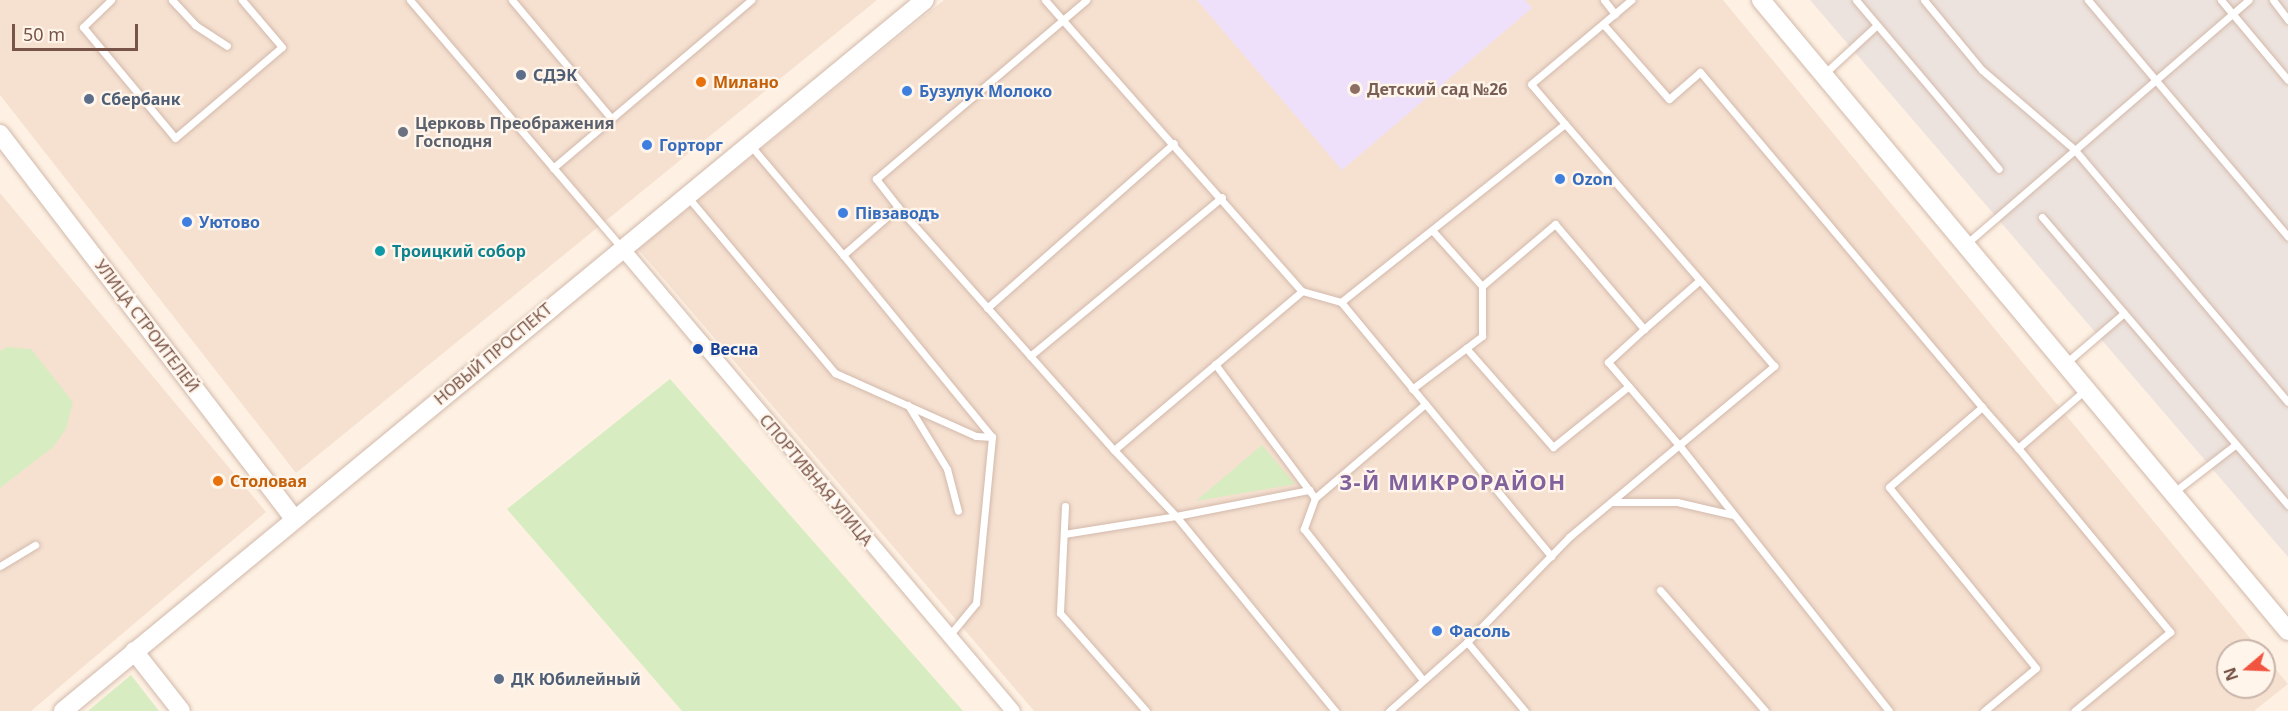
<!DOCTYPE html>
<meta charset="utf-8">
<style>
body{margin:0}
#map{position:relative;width:2288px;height:711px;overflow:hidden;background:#fef1e3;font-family:"Noto Sans",sans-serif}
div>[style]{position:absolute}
.residential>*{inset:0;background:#f6e1d1}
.industrial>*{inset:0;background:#ede3de}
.education>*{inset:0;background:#eee0fa}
.green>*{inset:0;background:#d7ecc0}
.roads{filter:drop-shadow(0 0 2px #d2b9ab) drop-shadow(0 0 2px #d2b9ab)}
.service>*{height:7px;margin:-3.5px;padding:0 3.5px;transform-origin:3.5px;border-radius:3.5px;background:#fff}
.minor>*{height:14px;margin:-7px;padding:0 7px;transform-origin:7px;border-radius:7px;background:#fff}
.tertiary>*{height:18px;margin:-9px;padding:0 9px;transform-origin:9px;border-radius:9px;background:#fff}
.dots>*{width:16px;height:16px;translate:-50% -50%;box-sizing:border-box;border:3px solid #fff5eb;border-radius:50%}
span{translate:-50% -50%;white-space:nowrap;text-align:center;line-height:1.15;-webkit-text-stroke:4.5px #fff5eb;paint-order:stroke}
.service-label{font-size:16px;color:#4e5e75;font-weight:700}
.left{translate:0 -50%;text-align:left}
.food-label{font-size:16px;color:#c56008;font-weight:700}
.education-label{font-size:16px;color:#785e54;font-weight:700}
.shop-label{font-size:16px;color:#366cbe;font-weight:700}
.worship-label{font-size:16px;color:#5b616d;font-weight:700}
.culture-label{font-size:16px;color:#0d838f;font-weight:700}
.street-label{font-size:16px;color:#785347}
.transit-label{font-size:16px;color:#164399;font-weight:700}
.district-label{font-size:22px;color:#82629c;font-weight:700;letter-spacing:1.5px}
.north{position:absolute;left:2216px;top:639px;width:60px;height:60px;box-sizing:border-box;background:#fff5eb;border:2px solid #c9b4a9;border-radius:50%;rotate:251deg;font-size:16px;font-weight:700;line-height:24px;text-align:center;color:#785347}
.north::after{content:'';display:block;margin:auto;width:21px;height:27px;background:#f1543f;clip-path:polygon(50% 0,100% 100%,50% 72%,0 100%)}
.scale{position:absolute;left:12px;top:24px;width:126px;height:27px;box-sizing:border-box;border:3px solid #785347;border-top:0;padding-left:8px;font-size:18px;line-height:21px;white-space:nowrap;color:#785347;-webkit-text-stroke:4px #fff5eb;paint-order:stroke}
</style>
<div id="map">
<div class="residential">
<div style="clip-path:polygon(0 0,877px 0,296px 473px,0 95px)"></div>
<div style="clip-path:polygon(evenodd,944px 0,1723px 0,2288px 684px,2254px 711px,1034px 711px,638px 249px,944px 0,2228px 651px,2264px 651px,2264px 687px,2228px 687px,2228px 651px)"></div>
<div style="clip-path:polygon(0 193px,266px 512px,31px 711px,0 711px)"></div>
</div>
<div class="industrial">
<div style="clip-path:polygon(1810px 0,2288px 0,2288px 557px)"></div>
</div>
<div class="education">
<div style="clip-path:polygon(1197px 0,1525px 0,1532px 8px,1342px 170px)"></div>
</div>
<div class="green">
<div style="clip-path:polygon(7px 347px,31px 349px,73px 402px,66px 429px,53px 447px,0 488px,0 351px)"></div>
<div style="clip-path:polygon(670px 379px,963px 711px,682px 711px,507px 509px)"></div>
<div style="clip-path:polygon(1262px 445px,1295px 484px,1196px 501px)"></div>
<div style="clip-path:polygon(131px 675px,159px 711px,88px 711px)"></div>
</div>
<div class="roads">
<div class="service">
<div style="left:111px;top:0;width:39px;rotate:136deg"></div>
<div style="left:83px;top:27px;width:144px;rotate:50.3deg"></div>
<div style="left:175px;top:138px;width:140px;rotate:-40.4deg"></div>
<div style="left:282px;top:47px;width:62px;rotate:-130.4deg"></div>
<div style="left:172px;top:0;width:34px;rotate:47deg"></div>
<div style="left:195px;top:25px;width:38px;rotate:33deg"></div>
<div style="left:410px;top:0;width:325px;rotate:49.5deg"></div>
<div style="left:512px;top:0;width:154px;rotate:50deg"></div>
<div style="left:1045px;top:0;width:388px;rotate:48.6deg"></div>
<div style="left:1604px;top:0;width:18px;rotate:52deg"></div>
<div style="left:1856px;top:0;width:221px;rotate:49.8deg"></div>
<div style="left:1924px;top:0;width:91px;rotate:50.4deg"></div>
<div style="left:1982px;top:70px;width:121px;rotate:40.7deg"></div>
<div style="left:2074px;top:149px;width:331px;rotate:49.8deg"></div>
<div style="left:2088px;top:0;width:310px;rotate:49.8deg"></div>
<div style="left:2221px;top:0;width:104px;rotate:50.1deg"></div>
<div style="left:2273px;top:0;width:25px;rotate:53deg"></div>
<div style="left:1603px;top:24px;width:100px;rotate:48.7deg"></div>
<div style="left:1669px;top:99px;width:41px;rotate:-41.1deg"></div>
<div style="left:1700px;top:72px;width:438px;rotate:49.9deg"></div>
<div style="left:1824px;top:74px;width:72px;rotate:-42.8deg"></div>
<div style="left:751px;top:146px;width:143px;rotate:49.8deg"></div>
<div style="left:843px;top:255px;width:73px;rotate:-41.1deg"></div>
<div style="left:898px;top:207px;width:325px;rotate:48.4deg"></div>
<div style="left:1114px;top:450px;width:246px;rotate:-40.2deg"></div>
<div style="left:1302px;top:291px;width:41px;rotate:15.8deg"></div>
<div style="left:1341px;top:302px;width:286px;rotate:-38.5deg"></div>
<div style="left:1565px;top:124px;width:52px;rotate:-130.4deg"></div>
<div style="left:1531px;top:84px;width:131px;rotate:-40deg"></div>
<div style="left:553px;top:168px;width:260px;rotate:-40.3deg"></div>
<div style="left:687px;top:196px;width:231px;rotate:50.1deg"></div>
<div style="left:835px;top:373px;width:154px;rotate:24.1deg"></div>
<div style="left:976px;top:436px;width:16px;rotate:4deg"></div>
<div style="left:992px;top:437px;width:235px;rotate:-129.3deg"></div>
<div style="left:898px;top:207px;width:36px;rotate:-128deg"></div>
<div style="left:876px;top:179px;width:276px;rotate:-40.4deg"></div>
<div style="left:2042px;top:217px;width:379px;rotate:49.5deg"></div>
<div style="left:1967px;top:243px;width:372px;rotate:-40.8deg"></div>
<div style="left:1482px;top:286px;width:96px;rotate:-40.3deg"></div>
<div style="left:1555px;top:224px;width:138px;rotate:49.7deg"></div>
<div style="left:1644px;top:329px;width:49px;rotate:137.5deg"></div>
<div style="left:1608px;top:362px;width:109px;rotate:49.5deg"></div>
<div style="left:1679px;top:445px;width:124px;rotate:-39.7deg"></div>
<div style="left:1774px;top:366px;width:320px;rotate:-130.8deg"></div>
<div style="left:1341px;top:302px;width:330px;rotate:50.4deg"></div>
<div style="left:987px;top:308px;width:249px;rotate:-41.4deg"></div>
<div style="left:1644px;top:329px;width:74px;rotate:-41.2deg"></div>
<div style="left:1466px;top:348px;width:132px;rotate:48.7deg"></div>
<div style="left:1553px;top:447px;width:97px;rotate:-38.8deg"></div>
<div style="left:1030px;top:356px;width:249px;rotate:-39.6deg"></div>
<div style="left:2067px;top:362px;width:75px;rotate:-40.7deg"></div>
<div style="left:1215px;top:364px;width:167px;rotate:53.3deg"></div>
<div style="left:1315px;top:498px;width:145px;rotate:-40.5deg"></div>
<div style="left:1412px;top:389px;width:88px;rotate:-37.1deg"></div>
<div style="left:1482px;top:336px;width:50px;rotate:-90deg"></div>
<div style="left:1482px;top:286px;width:75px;rotate:-131.8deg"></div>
<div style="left:908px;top:405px;width:75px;rotate:58.6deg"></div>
<div style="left:947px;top:469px;width:43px;rotate:75.3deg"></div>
<div style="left:2018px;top:448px;width:239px;rotate:50.4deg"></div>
<div style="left:2170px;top:632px;width:124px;rotate:140.5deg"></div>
<div style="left:1114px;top:450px;width:91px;rotate:46.8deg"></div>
<div style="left:1176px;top:516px;width:136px;rotate:-11.1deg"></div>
<div style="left:2174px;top:492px;width:78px;rotate:-37.7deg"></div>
<div style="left:1315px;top:498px;width:33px;rotate:110deg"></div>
<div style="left:1304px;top:529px;width:192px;rotate:51.8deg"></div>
<div style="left:1611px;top:502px;width:66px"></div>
<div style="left:1677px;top:502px;width:57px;rotate:13.1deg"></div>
<div style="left:1065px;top:506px;width:107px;rotate:92.7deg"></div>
<div style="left:1060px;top:613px;width:130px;rotate:48.7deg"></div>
<div style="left:1064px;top:534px;width:113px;rotate:-9.1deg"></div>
<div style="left:1176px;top:516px;width:252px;rotate:50.8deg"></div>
<div style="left:0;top:566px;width:41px;rotate:-31deg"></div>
<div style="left:1660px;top:590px;width:160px;rotate:49deg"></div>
<div style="left:948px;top:637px;width:44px;rotate:-50.5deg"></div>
<div style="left:976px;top:603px;width:167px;rotate:-84.5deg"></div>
<div style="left:1467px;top:642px;width:90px;rotate:50deg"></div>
<div style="left:1389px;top:711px;width:104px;rotate:-41.5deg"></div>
<div style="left:1467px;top:642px;width:146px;rotate:-45.8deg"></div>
<div style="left:1569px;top:537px;width:143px;rotate:-39.9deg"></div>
<div style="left:1679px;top:445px;width:339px;rotate:51.7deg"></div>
<div style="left:1984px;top:711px;width:67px;rotate:-39.6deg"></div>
<div style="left:2036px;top:668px;width:233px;rotate:-129.1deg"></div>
<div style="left:1889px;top:487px;width:123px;rotate:-40.7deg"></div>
<div style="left:1982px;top:407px;width:55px;rotate:48.7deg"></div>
<div style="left:2018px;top:448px;width:90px;rotate:-40.9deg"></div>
</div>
<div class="minor">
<div style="left:621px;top:247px;width:607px;rotate:49.81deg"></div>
</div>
<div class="tertiary">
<div style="left:1761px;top:0;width:822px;rotate:50.13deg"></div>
<div style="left:0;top:134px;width:484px;rotate:52.6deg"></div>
<div style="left:134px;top:651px;width:76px;rotate:51.9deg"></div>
<div style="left:63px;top:711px;width:1117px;rotate:-39.52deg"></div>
</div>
</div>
<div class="dots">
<div style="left:521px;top:75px;background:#5c6f8a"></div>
<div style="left:701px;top:82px;background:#e8710a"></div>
<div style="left:1355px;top:89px;background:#8d6e63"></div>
<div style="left:907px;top:91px;background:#3f7fe0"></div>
<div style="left:89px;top:99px;background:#5c6f8a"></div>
<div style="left:403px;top:132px;background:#6b7280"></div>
<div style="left:647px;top:145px;background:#3f7fe0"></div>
<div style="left:1560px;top:179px;background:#3f7fe0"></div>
<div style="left:843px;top:213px;background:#3f7fe0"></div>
<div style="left:187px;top:222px;background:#3f7fe0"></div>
<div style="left:380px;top:251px;background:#0f9aa8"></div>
<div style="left:698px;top:349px;background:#1a4fb4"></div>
<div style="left:218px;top:481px;background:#e8710a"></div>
<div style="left:1437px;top:631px;background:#3f7fe0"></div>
<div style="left:499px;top:679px;background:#5c6f8a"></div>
</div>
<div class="service-label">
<span class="left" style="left:533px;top:75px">СДЭК</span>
<span class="left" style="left:101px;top:99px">Сбербанк</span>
<span class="left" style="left:511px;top:679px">ДК Юбилейный</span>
</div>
<div class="food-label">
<span class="left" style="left:713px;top:82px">Милано</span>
<span class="left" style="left:230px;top:481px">Столовая</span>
</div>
<div class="education-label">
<span class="left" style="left:1367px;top:89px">Детский сад №26</span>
</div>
<div class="shop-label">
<span class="left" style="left:919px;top:91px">Бузулук Молоко</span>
<span class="left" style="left:659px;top:145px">Горторг</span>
<span class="left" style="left:1572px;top:179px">Ozon</span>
<span class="left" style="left:855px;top:213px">Півзаводъ</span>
<span class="left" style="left:199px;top:222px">Уютово</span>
<span class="left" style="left:1449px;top:631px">Фасоль</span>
</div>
<div class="worship-label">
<span class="left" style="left:415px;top:132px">Церковь Преображения<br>Господня</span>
</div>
<div class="culture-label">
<span class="left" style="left:392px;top:251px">Троицкий собор</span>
</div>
<div class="street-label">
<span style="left:147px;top:326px;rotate:53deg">УЛИЦА СТРОИТЕЛЕЙ</span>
<span style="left:493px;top:354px;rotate:-40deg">НОВЫЙ ПРОСПЕКТ</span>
<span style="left:816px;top:480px;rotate:50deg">СПОРТИВНАЯ УЛИЦА</span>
</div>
<div class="transit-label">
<span class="left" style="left:710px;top:349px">Весна</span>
</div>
<div class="district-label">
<span style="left:1453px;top:482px">3-Й МИКРОРАЙОН</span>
</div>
<div class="north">N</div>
<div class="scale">50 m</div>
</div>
